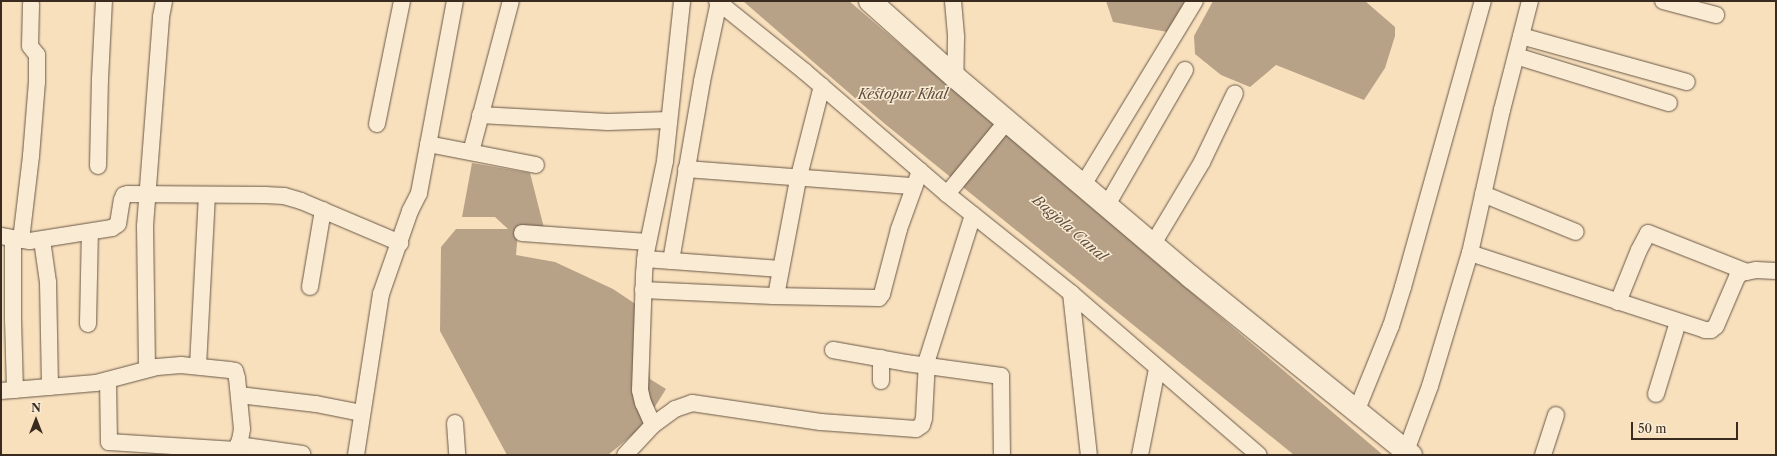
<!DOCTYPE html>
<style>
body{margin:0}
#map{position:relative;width:1777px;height:456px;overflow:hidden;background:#f8e0bd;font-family:"Libre Caslon Text",serif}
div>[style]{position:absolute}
.water>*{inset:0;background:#b7a288}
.roads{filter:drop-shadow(0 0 1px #6a5847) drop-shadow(0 0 1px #6a5847)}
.street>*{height:16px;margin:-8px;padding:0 8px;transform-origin:8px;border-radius:8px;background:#faebd4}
.secondary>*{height:22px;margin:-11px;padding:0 11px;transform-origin:11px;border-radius:11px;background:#faebd4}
span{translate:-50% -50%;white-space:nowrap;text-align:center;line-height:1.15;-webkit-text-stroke:3px #faebd4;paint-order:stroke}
.water-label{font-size:14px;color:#604f3f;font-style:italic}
.frame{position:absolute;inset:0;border:2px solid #3a2b20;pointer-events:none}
.north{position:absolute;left:16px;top:400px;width:40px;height:40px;-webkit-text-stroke:3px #faebd4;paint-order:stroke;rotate:0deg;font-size:11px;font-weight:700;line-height:16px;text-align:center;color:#3a2b20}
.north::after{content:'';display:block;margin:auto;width:14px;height:18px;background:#3a2b20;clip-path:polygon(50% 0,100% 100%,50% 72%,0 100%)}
.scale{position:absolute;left:1631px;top:422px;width:107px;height:18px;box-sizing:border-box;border:2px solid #3a2b20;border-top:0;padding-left:5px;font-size:12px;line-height:14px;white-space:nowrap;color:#3a2b20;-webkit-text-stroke:3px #faebd4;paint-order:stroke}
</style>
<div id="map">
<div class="water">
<div style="clip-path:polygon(743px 1px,849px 1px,1383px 455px,1294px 455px,885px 124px)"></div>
<div style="clip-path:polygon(1106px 1px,1192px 1px,1173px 33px,1113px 22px)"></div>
<div style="clip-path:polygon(1213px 1px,1365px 1px,1395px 27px,1395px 36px,1385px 68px,1364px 100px,1276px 65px,1250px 87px,1221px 75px,1195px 54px,1194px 36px)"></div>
<div style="clip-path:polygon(472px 163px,530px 173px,544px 228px,518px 232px,516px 255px,555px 262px,613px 289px,643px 309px,650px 379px,666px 389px,642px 427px,608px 455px,507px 455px,440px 331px,441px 247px,456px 229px,508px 229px,495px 217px,462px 217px)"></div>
</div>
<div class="roads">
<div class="street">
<div style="left:717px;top:1px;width:112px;rotate:38.8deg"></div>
<div style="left:804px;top:71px;width:189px;rotate:40.7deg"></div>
<div style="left:947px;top:194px;width:159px;rotate:38.6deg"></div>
<div style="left:1071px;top:293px;width:248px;rotate:40.8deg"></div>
<div style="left:953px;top:1px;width:37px;rotate:85deg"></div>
<div style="left:956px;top:38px;width:39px;rotate:91deg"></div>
<div style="left:1663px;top:1px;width:55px;rotate:14.8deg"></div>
<div style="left:1521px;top:36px;width:172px;rotate:15.5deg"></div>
<div style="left:1516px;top:56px;width:160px;rotate:17.1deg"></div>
<div style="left:480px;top:115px;width:128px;rotate:3.1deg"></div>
<div style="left:608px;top:122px;width:61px;rotate:-1.9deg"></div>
<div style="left:377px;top:124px;width:126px;rotate:-78.5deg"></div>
<div style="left:428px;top:144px;width:110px;rotate:11deg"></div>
<div style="left:471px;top:152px;width:156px;rotate:-75.2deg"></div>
<div style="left:98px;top:166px;width:87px;rotate:-88.7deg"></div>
<div style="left:100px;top:79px;width:78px;rotate:-87.1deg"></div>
<div style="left:686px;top:169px;width:229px;rotate:4.3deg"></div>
<div style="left:1083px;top:185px;width:215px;rotate:-58.7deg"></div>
<div style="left:947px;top:194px;width:94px;rotate:-50.6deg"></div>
<div style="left:1483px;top:194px;width:100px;rotate:22.2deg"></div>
<div style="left:1107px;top:205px;width:156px;rotate:-60deg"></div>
<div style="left:522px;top:233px;width:126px;rotate:4.1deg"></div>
<div style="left:1px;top:236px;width:29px;rotate:10deg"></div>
<div style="left:30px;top:241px;width:83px;rotate:-9deg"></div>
<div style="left:112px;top:228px;width:7px;rotate:-34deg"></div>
<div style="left:118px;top:224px;width:24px;rotate:-81deg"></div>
<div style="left:122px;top:200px;width:5px;rotate:-68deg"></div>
<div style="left:124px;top:195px;width:4px;rotate:-14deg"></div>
<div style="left:128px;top:194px;width:137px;rotate:0.4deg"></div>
<div style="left:265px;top:195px;width:19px;rotate:3deg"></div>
<div style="left:284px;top:196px;width:18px;rotate:16deg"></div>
<div style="left:301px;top:201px;width:108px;rotate:23deg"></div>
<div style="left:13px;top:239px;width:80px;rotate:90deg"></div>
<div style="left:13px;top:319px;width:71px;rotate:88.4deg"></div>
<div style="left:21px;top:240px;width:85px;rotate:-83.2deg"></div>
<div style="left:31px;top:156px;width:74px;rotate:-85.4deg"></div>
<div style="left:37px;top:82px;width:27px;rotate:-90deg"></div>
<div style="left:37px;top:55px;width:11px;rotate:-128deg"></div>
<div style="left:30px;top:46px;width:42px;rotate:-88.6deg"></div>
<div style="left:42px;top:240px;width:42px;rotate:81.9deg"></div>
<div style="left:48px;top:282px;width:105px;rotate:88.9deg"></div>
<div style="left:1153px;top:244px;width:96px;rotate:-59.1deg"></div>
<div style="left:1202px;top:162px;width:76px;rotate:-64.4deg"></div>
<div style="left:1470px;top:253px;width:247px;rotate:18.1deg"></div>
<div style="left:1705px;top:330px;width:6px"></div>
<div style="left:1711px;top:330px;width:6px;rotate:-39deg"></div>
<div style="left:1716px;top:326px;width:53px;rotate:-66.8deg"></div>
<div style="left:1737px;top:277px;width:6px;rotate:-45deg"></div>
<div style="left:1741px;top:273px;width:15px;rotate:-11deg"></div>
<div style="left:1756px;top:270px;width:20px;rotate:3deg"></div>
<div style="left:645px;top:259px;width:136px;rotate:4.2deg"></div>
<div style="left:671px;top:261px;width:183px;rotate:-80.2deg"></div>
<div style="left:702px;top:81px;width:81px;rotate:-77.9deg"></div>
<div style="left:310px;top:287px;width:78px;rotate:-80.4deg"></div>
<div style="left:643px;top:290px;width:130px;rotate:2.6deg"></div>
<div style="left:773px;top:296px;width:106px;rotate:1.1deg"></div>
<div style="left:879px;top:298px;width:5px;rotate:-53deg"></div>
<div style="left:882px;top:294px;width:67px;rotate:-75.3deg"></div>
<div style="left:899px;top:229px;width:62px;rotate:-70.1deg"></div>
<div style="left:1071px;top:293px;width:163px;rotate:83.7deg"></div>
<div style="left:776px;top:296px;width:118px;rotate:-79.3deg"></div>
<div style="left:798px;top:180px;width:97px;rotate:-75.7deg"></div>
<div style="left:1618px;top:302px;width:56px;rotate:-68deg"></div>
<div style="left:1639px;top:250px;width:19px;rotate:-62deg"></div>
<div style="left:1648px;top:233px;width:106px;rotate:21.5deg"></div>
<div style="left:88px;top:324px;width:92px;rotate:-88.8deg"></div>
<div style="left:833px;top:350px;width:74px;rotate:10.1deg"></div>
<div style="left:906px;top:363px;width:96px;rotate:7.8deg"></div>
<div style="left:1001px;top:376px;width:79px;rotate:89.3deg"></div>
<div style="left:881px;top:358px;width:23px;rotate:90deg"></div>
<div style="left:198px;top:366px;width:171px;rotate:-87deg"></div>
<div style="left:147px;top:368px;width:142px;rotate:-90.8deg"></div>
<div style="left:145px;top:226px;width:210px;rotate:-85.6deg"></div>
<div style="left:161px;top:17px;width:16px;rotate:-79deg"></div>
<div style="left:108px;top:380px;width:62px;rotate:89.1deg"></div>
<div style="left:109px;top:442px;width:127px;rotate:3.6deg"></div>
<div style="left:1px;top:391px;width:95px;rotate:-4.8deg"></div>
<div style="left:96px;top:383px;width:63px;rotate:-14.7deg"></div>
<div style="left:157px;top:367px;width:24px;rotate:-5deg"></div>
<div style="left:181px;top:365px;width:49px;rotate:5.8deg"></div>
<div style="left:230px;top:370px;width:5px;rotate:11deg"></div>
<div style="left:235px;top:371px;width:7px;rotate:74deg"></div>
<div style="left:237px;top:378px;width:51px;rotate:84.4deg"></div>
<div style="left:242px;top:429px;width:11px;rotate:100deg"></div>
<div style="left:240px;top:440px;width:16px;rotate:112deg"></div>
<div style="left:1656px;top:394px;width:75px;rotate:-73deg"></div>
<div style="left:239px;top:395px;width:78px;rotate:6.7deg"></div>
<div style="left:316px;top:404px;width:47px;rotate:11.1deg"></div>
<div style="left:1356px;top:412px;width:93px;rotate:-67.9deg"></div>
<div style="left:1391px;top:326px;width:41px;rotate:-72.9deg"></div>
<div style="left:1403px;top:287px;width:297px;rotate:-74.4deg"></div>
<div style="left:455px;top:423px;width:32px;rotate:86deg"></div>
<div style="left:653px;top:425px;width:24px;rotate:-114deg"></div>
<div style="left:643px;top:403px;width:13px;rotate:-103deg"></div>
<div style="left:640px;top:390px;width:116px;rotate:-88deg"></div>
<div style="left:644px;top:274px;width:21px;rotate:-85deg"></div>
<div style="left:646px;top:253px;width:94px;rotate:-78.3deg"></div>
<div style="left:665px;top:161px;width:161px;rotate:-83.9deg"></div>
<div style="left:238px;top:445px;width:65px;rotate:8deg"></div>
<div style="left:1406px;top:451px;width:69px;rotate:-69.7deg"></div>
<div style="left:1430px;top:386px;width:139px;rotate:-73.3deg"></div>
<div style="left:1470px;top:253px;width:147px;rotate:-77.4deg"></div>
<div style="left:1502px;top:110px;width:113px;rotate:-75.6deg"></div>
<div style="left:356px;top:455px;width:163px;rotate:-81.2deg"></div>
<div style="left:381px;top:294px;width:88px;rotate:-70.7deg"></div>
<div style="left:410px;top:211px;width:20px;rotate:-63deg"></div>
<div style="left:419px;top:193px;width:195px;rotate:-79.4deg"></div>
<div style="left:625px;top:455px;width:41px;rotate:-47deg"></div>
<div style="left:653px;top:425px;width:27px;rotate:-36deg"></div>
<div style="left:675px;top:409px;width:18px;rotate:-19deg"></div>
<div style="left:692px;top:403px;width:130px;rotate:8.4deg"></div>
<div style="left:821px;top:422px;width:95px;rotate:4.2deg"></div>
<div style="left:916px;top:429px;width:7px;rotate:-34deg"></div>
<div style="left:922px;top:425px;width:7px;rotate:-74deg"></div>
<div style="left:924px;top:418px;width:58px;rotate:-87deg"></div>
<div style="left:927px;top:360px;width:152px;rotate:-72.4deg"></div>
<div style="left:1140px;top:455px;width:88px;rotate:-78.8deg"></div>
<div style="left:1543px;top:455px;width:42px;rotate:-72deg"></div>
</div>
<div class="secondary">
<div style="left:870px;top:1px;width:114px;rotate:41.8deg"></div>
<div style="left:955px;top:77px;width:309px;rotate:40.3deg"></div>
<div style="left:1191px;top:277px;width:283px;rotate:39deg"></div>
</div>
</div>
<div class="water-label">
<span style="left:903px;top:94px">Kestopur Khal</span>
<span style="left:1070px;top:228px;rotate:41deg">Bagjola Canal</span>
</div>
<div class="frame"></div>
<div class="north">N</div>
<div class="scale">50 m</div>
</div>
